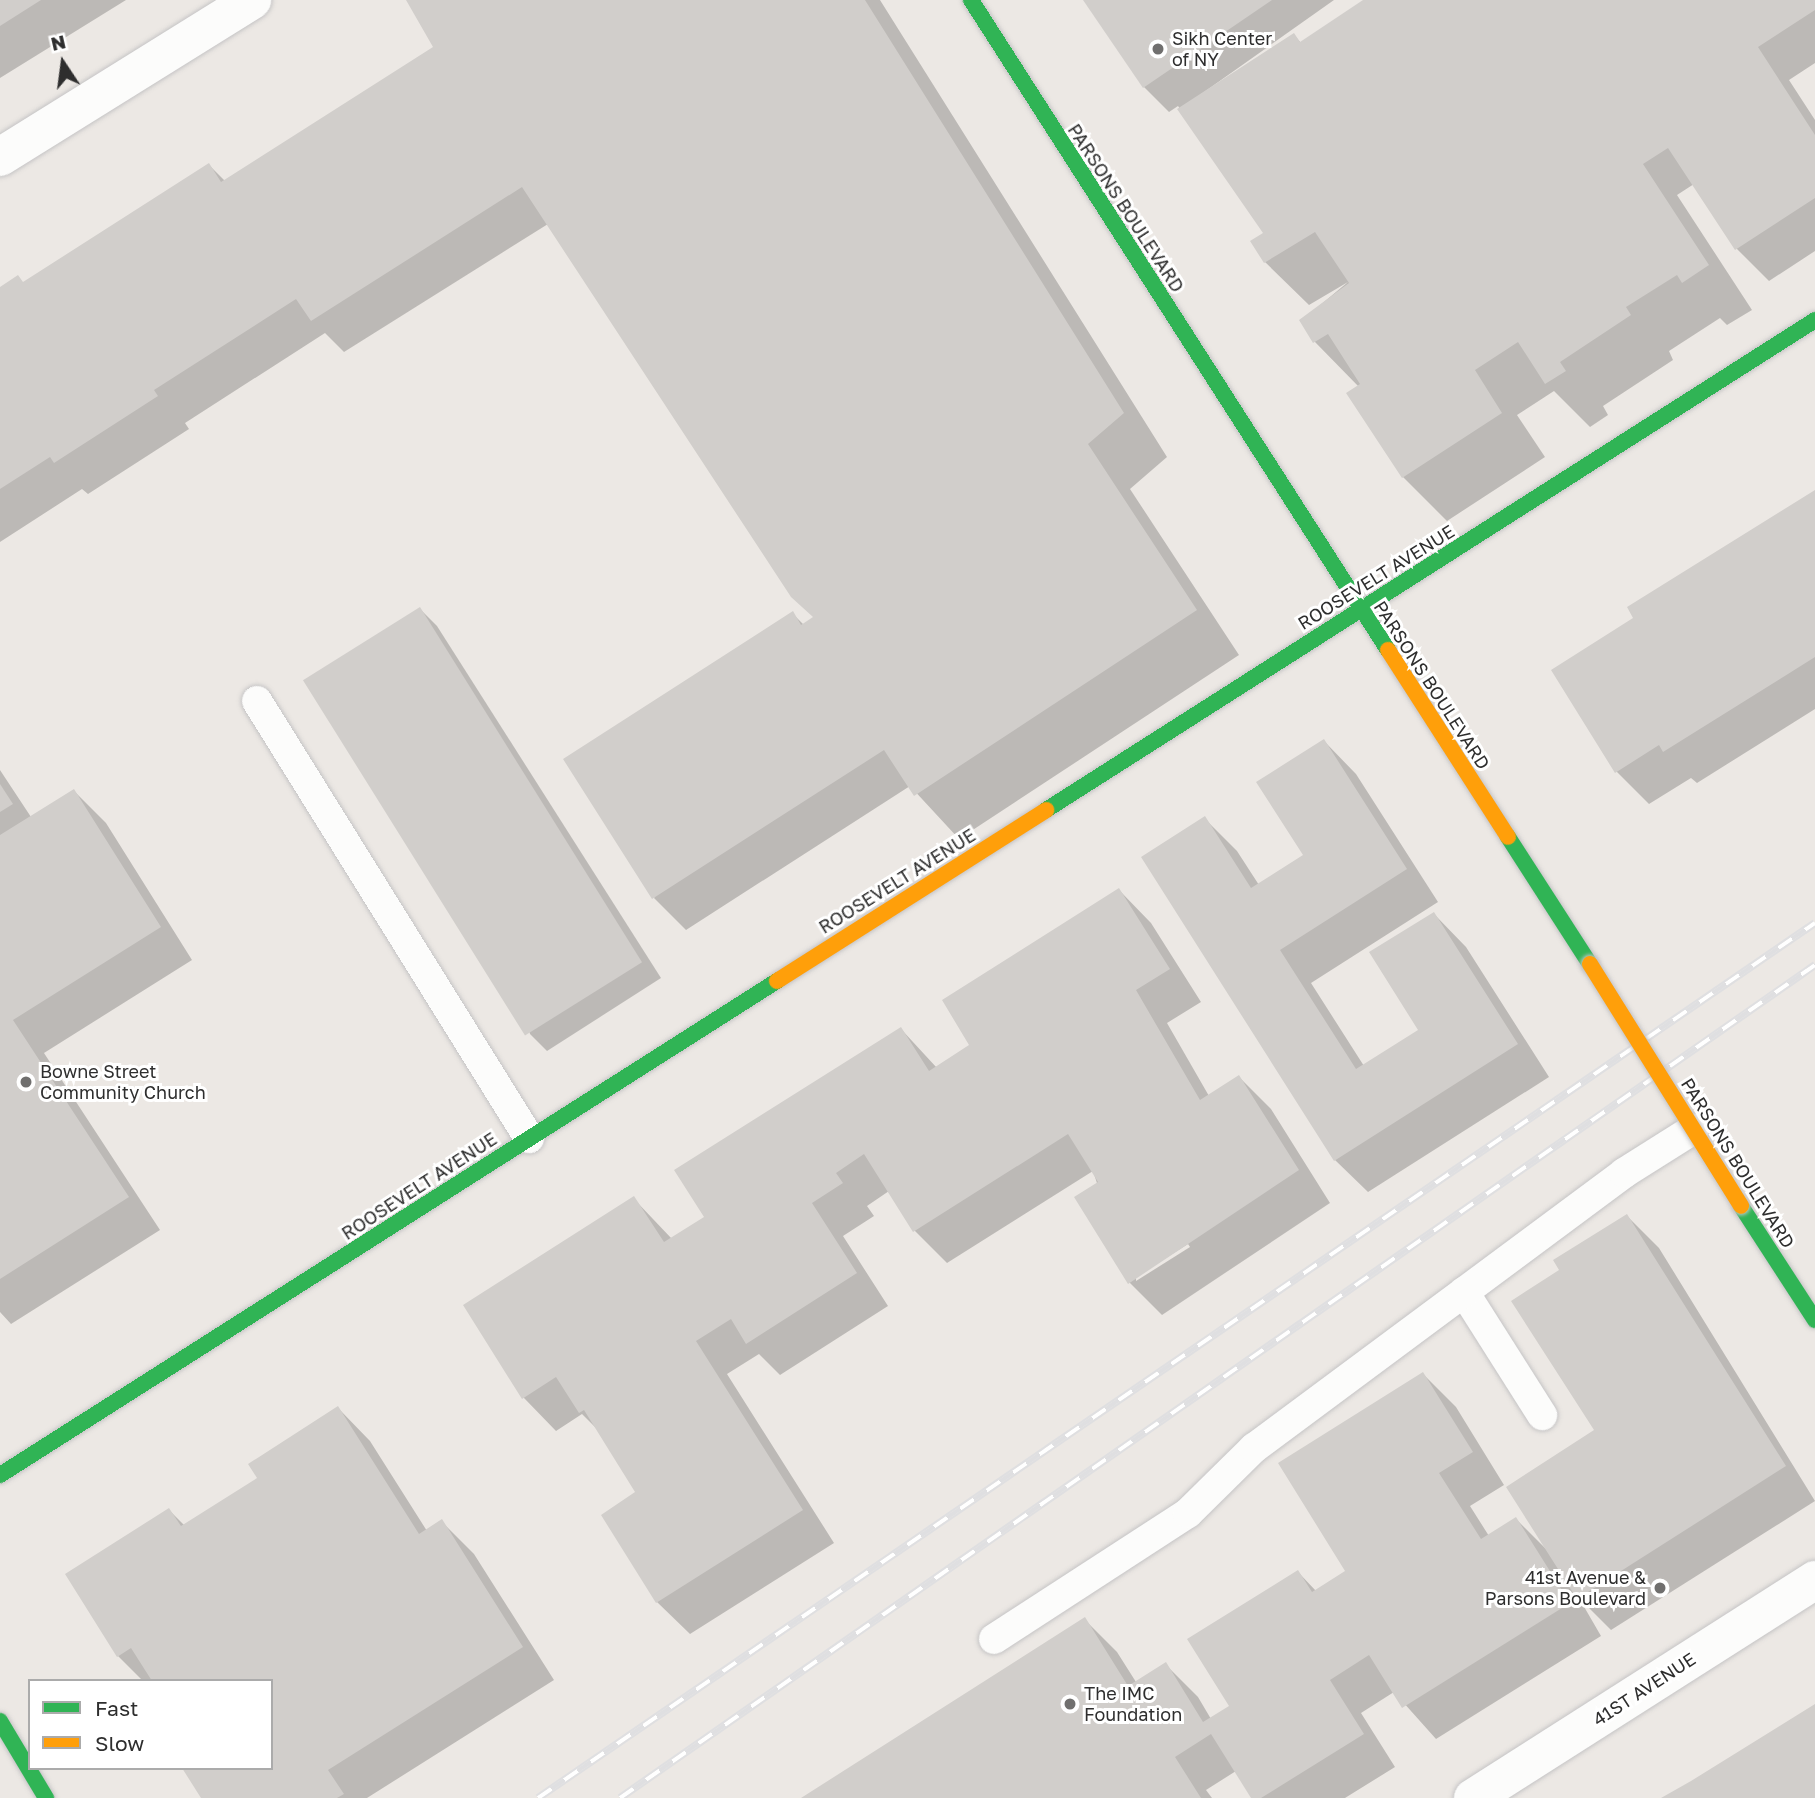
<!DOCTYPE html>
<style>
body{margin:0}
#map{position:relative;width:1815px;height:1798px;overflow:hidden;background:#ece8e4;font-family:"Golos Text",sans-serif}
div>[style]{position:absolute}
.shadow>*{inset:0;background:#0003}
.building>*{inset:0;background:#d1cecb;transform-origin:0 0}
.roads{filter:drop-shadow(0 0 2px #c5c4c5) drop-shadow(0 0 2px #c5c4c5)}
.lane>*{height:30px;margin:-15px;padding:0 15px;transform-origin:15px;border-radius:15px;background:#fcfcfb}
.street>*{height:38px;margin:-19px;padding:0 19px;transform-origin:19px;border-radius:19px;background:#fcfcfb}
.fast>*{height:16px;margin:-8px;padding:0 8px;transform-origin:8px;border-radius:8px;background:#30b455}
.slow>*{height:16px;margin:-8px;padding:0 8px;transform-origin:8px;border-radius:8px;background:#ff9f0a}
.rail>*{height:8px;margin-top:-4px;transform-origin:0;background:repeating-linear-gradient(90deg,#fff 0 16px,#dfdfe1 0 32px);box-sizing:border-box;border-block:2px solid #dfdfe1}
.bridges{filter:drop-shadow(0 0 2px #c5c4c5) drop-shadow(0 0 2px #c5c4c5)}
.slow-bridge>*{height:16px;margin:-8px;padding:0 8px;transform-origin:8px;border-radius:8px;background:#ff9f0a}
.dots>*{width:19px;height:19px;translate:-50% -50%;box-sizing:border-box;border:4px solid #fff;border-radius:50%}
span{translate:-50% -50%;white-space:nowrap;text-align:center;line-height:1.15;-webkit-text-stroke:6px #fff;paint-order:stroke}
.poi-label{font-size:18px;color:#2e2e2e}
.left{translate:0 -50%;text-align:left}
.right{translate:-100% -50%;text-align:right}
.street-label{font-size:18px;color:#2e2e2e}
.legend{position:absolute;left:28px;top:1679px;width:245px;height:91px;box-sizing:border-box;background:#fff;border:2px solid #ababab;margin:0;padding:9px 12px;list-style:none;font-size:21px;color:#2e2e2e}
.legend li{display:flex;align-items:center;gap:14px;height:35px}
.legend b{width:35px;border:2px solid #ababab}
.north{position:absolute;left:28px;top:28px;width:70px;height:70px;-webkit-text-stroke:5px #fff;paint-order:stroke;rotate:347deg;font-size:19px;font-weight:700;line-height:28px;text-align:center;color:#2e2e2e}
.north::after{content:'';display:block;margin:auto;width:24px;height:32px;background:#2e2e2e;clip-path:polygon(50% 0,100% 100%,50% 72%,0 100%)}
</style>
<div id="map">
<div class="shadow">
<div style="clip-path:polygon(0 0,126px 0,0 78px)"></div>
<div style="clip-path:polygon(410px 0,880px 0,1167px 457px,1130px 489px,1239px 655px,959px 839px,910px 786px,686px 930px,654px 898px,793px 614px,804px 625px,815px 618px,548px 224px,344px 352px,325px 333px,185px 423px,189px 429px,88px 494px,82px 489px,0 542px,0 290px,24px 283px,209px 165px,225px 181px,444px 60px)"></div>
<div style="clip-path:polygon(1085px 0,1334px 0,1183px 107px,1294px 35px,1301px 43px,1366px 0,1815px 0,1815px 63px,1789px 80px,1815px 120px,1815px 251px,1769px 281px,1737px 249px,1694px 184px,1677px 195px,1752px 310px,1727px 325px,1720px 318px,1669px 351px,1673px 360px,1603px 406px,1608px 415px,1590px 427px,1554px 391px,1517px 415px,1545px 457px,1447px 521px,1403px 477px,1359px 387px,1315px 342px,1301px 321px,1348px 282px,1309px 305px,1265px 262px,1266px 233px,1178px 106px,1169px 112px,1144px 87px)"></div>
<div style="clip-path:polygon(1815px 492px,1815px 709px,1697px 783px,1691px 778px,1649px 804px,1616px 771px,1636px 618px)"></div>
<div style="clip-path:polygon(420px 609px,437px 626px,661px 978px,547px 1051px,530px 1034px)"></div>
<div style="clip-path:polygon(1324px 741px,1356px 774px,1438px 902px,1311px 983px,1364px 1066px,1420px 1030px,1434px 914px,1466px 947px,1549px 1077px,1368px 1192px,1335px 1160px,1205px 819px,1237px 851px,1259px 885px,1305px 856px)"></div>
<div style="clip-path:polygon(0 770px,31px 817px,74px 791px,106px 823px,192px 960px,44px 1053px,160px 1230px,11px 1324px,0 1312px)"></div>
<div style="clip-path:polygon(evenodd,1119px 890px,1151px 923px,1201px 1002px,1167px 1023px,1209px 1096px,1239px 1077px,1271px 1109px,1330px 1203px,1162px 1315px,1130px 1283px,1093px 1171px,947px 1263px,915px 1231px,889px 1191px,867px 1206px,874px 1216px,843px 1236px,888px 1306px,780px 1375px,759px 1354px,727px 1374px,834px 1543px,690px 1634px,657px 1602px,638px 1492px,599px 1431px,582px 1414px,556px 1431px,524px 1398px,465px 1305px,634px 1199px,672px 1239px,706px 1218px,901px 1029px,937px 1068px,972px 1045px,1119px 890px,1188px 1244px,1190px 1247px,1136px 1281px,1136px 1277px,1188px 1244px)"></div>
<div style="clip-path:polygon(1627px 1216px,1659px 1248px,1815px 1501px,1611px 1630px,1579px 1598px,1601px 1636px,1436px 1739px,1394px 1692px,1361px 1713px,1395px 1767px,1345px 1798px,1253px 1798px,1236px 1771px,1206px 1790px,1212px 1798px,803px 1798px,1085px 1620px,1117px 1652px,1136px 1682px,1165px 1664px,1198px 1697px,1211px 1719px,1231px 1706px,1298px 1572px,1316px 1591px,1348px 1571px,1423px 1374px,1456px 1407px,1504px 1485px,1470px 1506px,1489px 1536px,1516px 1519px,1546px 1549px,1596px 1431px,1562px 1270px)"></div>
<div style="clip-path:polygon(338px 1408px,370px 1441px,427px 1531px,442px 1522px,474px 1554px,554px 1680px,367px 1798px,203px 1798px,271px 1768px,271px 1681px,143px 1681px,118px 1656px,169px 1510px,185px 1526px,259px 1479px)"></div>
</div>
<div class="building">
<div style="clip-path:polygon(0 0,41px 0,0 26px)"></div>
<div style="clip-path:polygon(406px 0,865px 0,1124px 413px,1088px 444px,1197px 610px,914px 796px,884px 750px,652px 899px,563px 759px,793px 611px,801px 625px,813px 617px,791px 597px,522px 187px,311px 321px,296px 299px,154px 390px,158px 396px,54px 463px,50px 457px,0 489px,0 287px,18px 275px,23px 282px,209px 163px,221px 182px,433px 47px)"></div>
<div style="clip-path:polygon(1083px 0,1272px 0,1143px 88px)"></div>
<div style="clip-path:polygon(1363px 0,1815px 0,1815px 10px,1758px 47px,1815px 135px,1815px 198px,1735px 250px,1668px 148px,1643px 164px,1709px 265px,1682px 283px,1677px 275px,1626px 307px,1631px 315px,1560px 362px,1566px 371px,1545px 384px,1518px 342px,1475px 370px,1502px 413px,1402px 478px,1346px 393px,1360px 384px,1328px 334px,1313px 343px,1299px 320px,1349px 283px,1315px 232px,1264px 263px,1250px 241px,1263px 233px,1177px 109px,1294px 33px,1300px 42px)"></div>
<div style="clip-path:polygon(1815px 490px,1815px 657px,1663px 752px,1659px 745px,1615px 773px,1551px 670px,1633px 618px,1627px 607px)"></div>
<div style="left:420px;top:607px;width:419px;height:138px;rotate:58deg"></div>
<div style="clip-path:polygon(1324px 739px,1407px 869px,1280px 950px,1356px 1069px,1418px 1030px,1369px 952px,1434px 912px,1518px 1044px,1334px 1161px,1141px 857px,1205px 816px,1251px 888px,1303px 855px,1256px 782px)"></div>
<div style="clip-path:polygon(0 784px,13px 804px,0 812px)"></div>
<div style="clip-path:polygon(74px 789px,161px 927px,13px 1020px,129px 1197px,0 1279px,0 835px)"></div>
<div style="clip-path:polygon(1119px 888px,1170px 969px,1136px 990px,1200px 1100px,1239px 1075px,1299px 1170px,1128px 1284px,1074px 1197px,1098px 1182px,1068px 1134px,913px 1232px,864px 1154px,836px 1173px,843px 1183px,812px 1203px,857px 1273px,746px 1344px,731px 1319px,696px 1341px,803px 1510px,656px 1603px,601px 1515px,635px 1492px,584px 1410px,579px 1413px,556px 1377px,522px 1399px,463px 1305px,634px 1196px,664px 1242px,704px 1217px,674px 1170px,901px 1027px,929px 1071px,969px 1045px,942px 1000px)"></div>
<div style="clip-path:polygon(1627px 1214px,1786px 1466px,1577px 1599px,1506px 1487px,1594px 1430px,1511px 1301px,1559px 1270px,1553px 1260px)"></div>
<div style="clip-path:polygon(1423px 1372px,1473px 1452px,1439px 1473px,1481px 1539px,1516px 1517px,1570px 1603px,1402px 1708px,1369px 1655px,1330px 1680px,1364px 1734px,1261px 1798px,1251px 1798px,1211px 1734px,1175px 1757px,1201px 1798px,801px 1798px,1085px 1617px,1128px 1686px,1166px 1662px,1203px 1722px,1229px 1706px,1187px 1639px,1298px 1570px,1312px 1592px,1345px 1571px,1278px 1463px)"></div>
<div style="clip-path:polygon(338px 1406px,419px 1534px,442px 1519px,523px 1647px,328px 1770px,344px 1794px,337px 1798px,201px 1798px,182px 1768px,271px 1768px,271px 1681px,152px 1681px,131px 1648px,117px 1657px,65px 1574px,169px 1508px,181px 1526px,257px 1478px,248px 1464px)"></div>
<div style="clip-path:polygon(1815px 1704px,1815px 1798px,1661px 1798px,1691px 1781px)"></div>
</div>
<div class="roads">
<div class="lane">
<div style="left:257px;top:701px;width:515px;rotate:58.1deg"></div>
<div style="left:1464px;top:1292px;width:146px;rotate:57.6deg"></div>
<div style="left:994px;top:1639px;width:231px;rotate:-33deg"></div>
<div style="left:1188px;top:1513px;width:93px;rotate:-44.6deg"></div>
<div style="left:1254px;top:1448px;width:461px;rotate:-36.6deg"></div>
<div style="left:1624px;top:1173px;width:83px;rotate:-32.2deg"></div>
</div>
<div class="street">
<div style="left:0;top:157px;width:297px;rotate:-31.9deg"></div>
<div style="left:1473px;top:1798px;width:406px;rotate:-32.5deg"></div>
</div>
<div class="fast">
<div style="left:971px;top:0;width:772px;rotate:57.32deg"></div>
<div style="left:1046px;top:810px;width:912px;rotate:-32.5deg"></div>
<div style="left:1508px;top:837px;width:151px;rotate:57.2deg"></div>
<div style="left:1741px;top:1206px;width:136px;rotate:57deg"></div>
<div style="left:0;top:1475px;width:921px;rotate:-32.45deg"></div>
<div style="left:0;top:1721px;width:90px;rotate:59.1deg"></div>
</div>
<div class="slow">
<div style="left:1388px;top:650px;width:222px;rotate:57.3deg"></div>
<div style="left:777px;top:981px;width:319px;rotate:-32.4deg"></div>
</div>
</div>
<div class="rail">
<div style="left:538px;top:1798px;width:1548px;rotate:-34.42deg"></div>
<div style="left:620px;top:1798px;width:1457px;rotate:-34.88deg"></div>
</div>
<div class="bridges">
<div class="slow-bridge">
<div style="left:1590px;top:964px;width:285px;rotate:58deg"></div>
</div>
</div>
<div class="dots">
<div style="left:1158px;top:49px;background:#706f6e"></div>
<div style="left:26px;top:1082px;background:#706f6e"></div>
<div style="left:1660px;top:1588px;background:#706f6e"></div>
<div style="left:1070px;top:1704px;background:#706f6e"></div>
</div>
<div class="poi-label">
<span class="left" style="left:1172px;top:49px">Sikh Center<br>of NY</span>
<span class="left" style="left:40px;top:1082px">Bowne Street<br>Community Church</span>
<span class="right" style="left:1646px;top:1588px">41st Avenue &amp;<br>Parsons Boulevard</span>
<span class="left" style="left:1084px;top:1704px">The IMC<br>Foundation</span>
</div>
<div class="street-label">
<span style="left:1126px;top:208px;rotate:57deg">PARSONS BOULEVARD</span>
<span style="left:1376px;top:577px;rotate:-32deg">ROOSEVELT AVENUE</span>
<span style="left:1432px;top:685px;rotate:57deg">PARSONS BOULEVARD</span>
<span style="left:897px;top:881px;rotate:-32deg">ROOSEVELT AVENUE</span>
<span style="left:1738px;top:1163px;rotate:58deg">PARSONS BOULEVARD</span>
<span style="left:419px;top:1186px;rotate:-33deg">ROOSEVELT AVENUE</span>
<span style="left:1644px;top:1689px;rotate:-33deg">41ST AVENUE</span>
</div>
<ul class="legend">
<li><b style="height:9px;background:#30b455"></b>Fast</li>
<li><b style="height:9px;background:#ff9f0a"></b>Slow</li>
</ul>
<div class="north">N</div>
</div>
